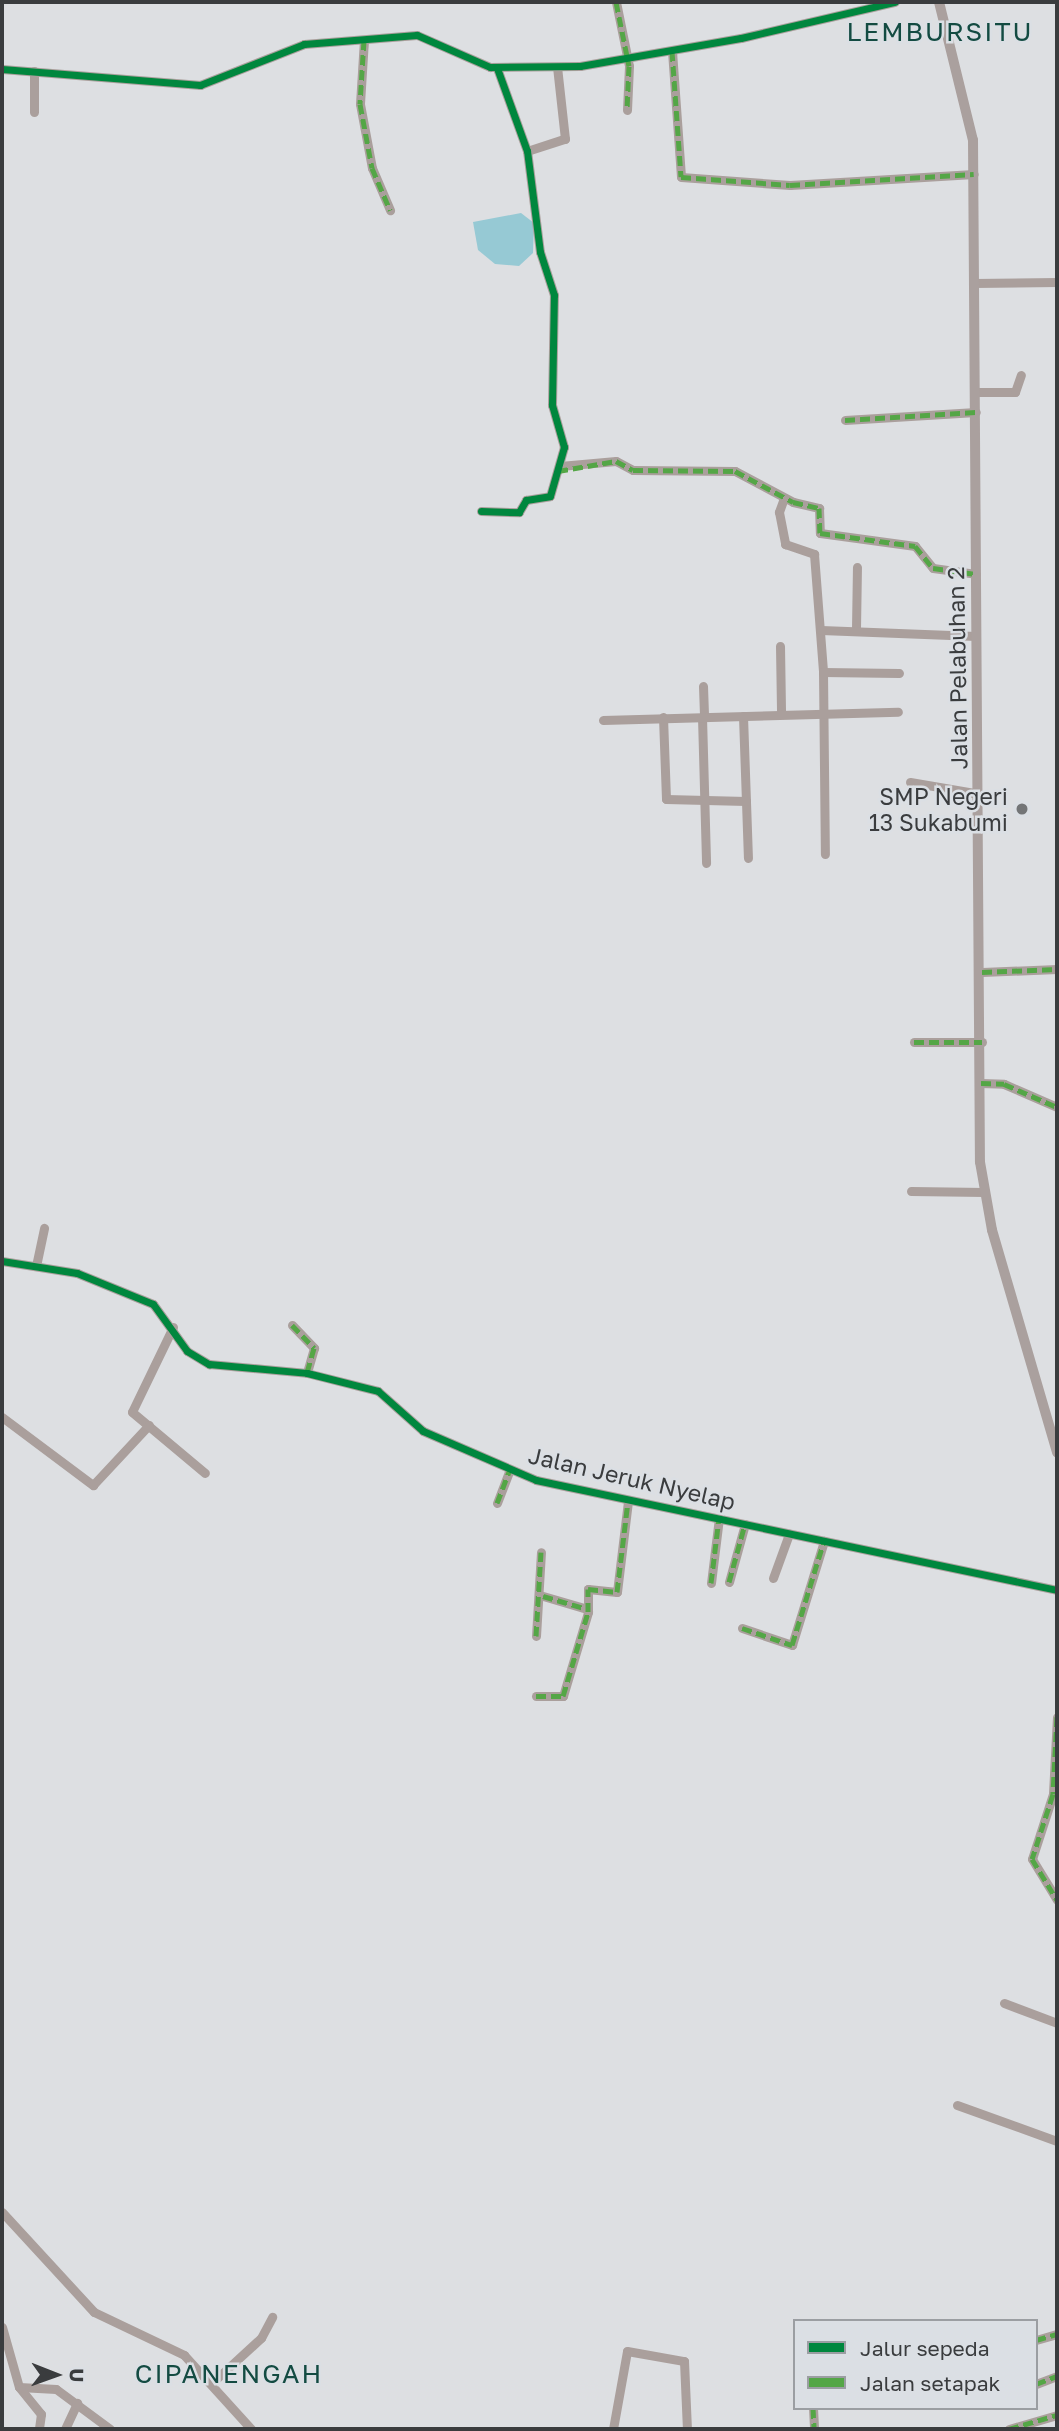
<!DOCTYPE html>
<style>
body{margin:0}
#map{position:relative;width:1059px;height:2431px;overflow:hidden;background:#dddfe2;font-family:"Golos Text",sans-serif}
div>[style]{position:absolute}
.water>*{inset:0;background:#96c9d4}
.minor>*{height:9px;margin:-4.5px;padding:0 4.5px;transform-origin:4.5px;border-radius:4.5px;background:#aa9f9c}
.major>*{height:10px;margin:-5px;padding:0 5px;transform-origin:5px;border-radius:5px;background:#aaa09e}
.quiet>*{height:5px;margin-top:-2.5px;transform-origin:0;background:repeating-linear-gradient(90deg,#54a646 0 10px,transparent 0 15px)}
.cycleway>*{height:7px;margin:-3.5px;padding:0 3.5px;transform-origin:3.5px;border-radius:3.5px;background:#00873e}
.dots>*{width:19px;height:19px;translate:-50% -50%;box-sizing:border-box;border:4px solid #dbdfe4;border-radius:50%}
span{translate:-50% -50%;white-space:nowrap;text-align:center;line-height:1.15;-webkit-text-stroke:5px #dbdfe4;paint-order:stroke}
.street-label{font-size:23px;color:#3a3c3e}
.poi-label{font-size:23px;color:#3a3c3e}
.right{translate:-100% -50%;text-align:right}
.quarter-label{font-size:26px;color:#134b42;letter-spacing:2px}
.frame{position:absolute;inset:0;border:4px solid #3a3c3e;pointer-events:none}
.legend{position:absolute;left:793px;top:2319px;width:245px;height:91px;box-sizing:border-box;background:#dbdfe4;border:2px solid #9b9ea2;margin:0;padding:9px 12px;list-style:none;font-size:21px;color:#3a3c3e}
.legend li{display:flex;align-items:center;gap:14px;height:35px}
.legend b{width:35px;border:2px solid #9b9ea2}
.north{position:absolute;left:21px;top:2340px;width:70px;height:70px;-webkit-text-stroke:5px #dbdfe4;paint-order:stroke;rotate:91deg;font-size:19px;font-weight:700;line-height:28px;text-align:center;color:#3a3c3e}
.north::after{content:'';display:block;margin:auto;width:24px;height:32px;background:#3a3c3e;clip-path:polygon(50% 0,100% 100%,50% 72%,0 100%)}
</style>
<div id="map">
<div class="water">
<div style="clip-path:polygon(521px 213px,534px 223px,533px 253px,519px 266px,495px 264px,478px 250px,473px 222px)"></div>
</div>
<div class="minor">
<div style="left:616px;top:2px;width:65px;rotate:78.5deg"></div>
<div style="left:629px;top:66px;width:44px;rotate:92.6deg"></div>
<div style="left:364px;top:40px;width:64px;rotate:93.6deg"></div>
<div style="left:360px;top:104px;width:65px;rotate:79.4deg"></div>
<div style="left:372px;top:168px;width:46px;rotate:66.8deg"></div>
<div style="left:672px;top:51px;width:126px;rotate:85.9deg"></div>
<div style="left:681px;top:177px;width:109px;rotate:4.2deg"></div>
<div style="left:790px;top:185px;width:184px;rotate:-3.4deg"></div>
<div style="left:2px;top:69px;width:199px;rotate:4.6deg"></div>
<div style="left:200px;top:85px;width:112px;rotate:-21.5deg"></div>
<div style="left:304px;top:44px;width:113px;rotate:-4.6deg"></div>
<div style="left:417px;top:35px;width:80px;rotate:23.7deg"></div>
<div style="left:490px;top:67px;width:90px;rotate:-0.6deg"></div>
<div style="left:580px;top:66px;width:163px;rotate:-9.9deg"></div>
<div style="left:741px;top:38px;width:158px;rotate:-13.2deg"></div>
<div style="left:34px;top:71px;width:41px;rotate:90deg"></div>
<div style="left:527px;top:151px;width:40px;rotate:-18deg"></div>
<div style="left:565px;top:139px;width:72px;rotate:-96.3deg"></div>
<div style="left:974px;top:283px;width:83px;rotate:-0.7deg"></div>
<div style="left:976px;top:392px;width:39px"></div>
<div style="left:1015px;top:392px;width:18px;rotate:-71deg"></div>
<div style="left:845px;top:420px;width:131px;rotate:-3.5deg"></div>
<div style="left:560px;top:466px;width:56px;rotate:-5.1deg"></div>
<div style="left:616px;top:461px;width:19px;rotate:28deg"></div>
<div style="left:633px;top:470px;width:102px;rotate:0.6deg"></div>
<div style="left:735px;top:471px;width:66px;rotate:28.1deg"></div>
<div style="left:793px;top:502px;width:27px;rotate:13deg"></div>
<div style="left:819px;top:508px;width:25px;rotate:88deg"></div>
<div style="left:820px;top:533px;width:96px;rotate:7.8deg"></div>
<div style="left:915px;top:546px;width:28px;rotate:51deg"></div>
<div style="left:933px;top:568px;width:43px;rotate:7.9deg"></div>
<div style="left:784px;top:498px;width:15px;rotate:110deg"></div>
<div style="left:779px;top:512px;width:33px;rotate:79deg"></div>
<div style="left:785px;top:544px;width:31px;rotate:19deg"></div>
<div style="left:814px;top:554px;width:118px;rotate:85.6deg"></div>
<div style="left:823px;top:672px;width:182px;rotate:89.4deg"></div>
<div style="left:481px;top:511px;width:38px;rotate:2deg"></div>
<div style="left:519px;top:512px;width:14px;rotate:-60deg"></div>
<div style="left:526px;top:500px;width:24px;rotate:-9deg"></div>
<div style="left:550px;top:496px;width:51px;rotate:-74.1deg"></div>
<div style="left:564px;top:447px;width:44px;rotate:-105.9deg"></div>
<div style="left:552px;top:405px;width:110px;rotate:-89deg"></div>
<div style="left:554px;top:295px;width:45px;rotate:-108deg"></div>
<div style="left:540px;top:252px;width:102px;rotate:-97.3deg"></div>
<div style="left:527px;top:151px;width:88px;rotate:-109.9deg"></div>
<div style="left:856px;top:629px;width:62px;rotate:-89.1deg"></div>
<div style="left:821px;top:630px;width:155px;rotate:2.2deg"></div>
<div style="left:780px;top:646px;width:67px;rotate:89.1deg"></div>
<div style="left:823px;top:672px;width:76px;rotate:0.8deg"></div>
<div style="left:703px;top:686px;width:31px;rotate:88deg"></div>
<div style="left:743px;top:716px;width:142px;rotate:88deg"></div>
<div style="left:663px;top:717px;width:82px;rotate:87.9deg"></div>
<div style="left:666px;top:799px;width:80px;rotate:1.4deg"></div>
<div style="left:702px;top:717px;width:146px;rotate:88.4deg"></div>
<div style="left:603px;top:720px;width:295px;rotate:-1.6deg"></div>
<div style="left:910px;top:782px;width:71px;rotate:9.7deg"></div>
<div style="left:982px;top:972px;width:75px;rotate:-2.3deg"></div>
<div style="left:914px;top:1042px;width:68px"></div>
<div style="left:981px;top:1083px;width:23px;rotate:2deg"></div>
<div style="left:1004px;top:1084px;width:58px;rotate:23.5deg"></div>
<div style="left:911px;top:1191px;width:73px;rotate:0.8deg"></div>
<div style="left:2px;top:1261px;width:76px;rotate:9.1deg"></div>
<div style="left:77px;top:1273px;width:82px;rotate:22.2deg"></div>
<div style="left:153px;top:1304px;width:58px;rotate:54.1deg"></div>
<div style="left:187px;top:1351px;width:26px;rotate:31deg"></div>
<div style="left:209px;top:1364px;width:98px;rotate:5.2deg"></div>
<div style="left:307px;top:1373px;width:73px;rotate:14.2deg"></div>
<div style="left:378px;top:1391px;width:60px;rotate:41.6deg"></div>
<div style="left:423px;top:1431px;width:123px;rotate:23.4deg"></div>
<div style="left:536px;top:1480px;width:532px;rotate:11.92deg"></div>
<div style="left:36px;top:1266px;width:39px;rotate:-78deg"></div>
<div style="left:292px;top:1325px;width:32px;rotate:46deg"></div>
<div style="left:314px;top:1348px;width:26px;rotate:106deg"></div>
<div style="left:173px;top:1327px;width:94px;rotate:115.8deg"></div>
<div style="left:132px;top:1412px;width:95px;rotate:39.9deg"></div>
<div style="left:2px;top:1417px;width:114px;rotate:36.8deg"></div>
<div style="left:93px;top:1485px;width:82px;rotate:-47deg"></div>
<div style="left:497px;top:1503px;width:36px;rotate:-69deg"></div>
<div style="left:773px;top:1578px;width:47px;rotate:-70deg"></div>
<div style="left:729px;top:1582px;width:60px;rotate:-74.6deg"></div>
<div style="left:711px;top:1583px;width:65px;rotate:-83deg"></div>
<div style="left:543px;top:1596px;width:43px;rotate:16.3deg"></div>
<div style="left:742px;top:1628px;width:53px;rotate:18.8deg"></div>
<div style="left:792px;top:1645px;width:109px;rotate:-72.9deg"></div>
<div style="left:536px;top:1636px;width:84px;rotate:-86.6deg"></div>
<div style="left:536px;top:1696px;width:27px"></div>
<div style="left:563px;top:1696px;width:88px;rotate:-73.4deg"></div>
<div style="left:588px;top:1612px;width:23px;rotate:-90deg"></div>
<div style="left:588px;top:1589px;width:29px;rotate:6deg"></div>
<div style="left:617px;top:1592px;width:92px;rotate:-83.1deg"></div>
<div style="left:1057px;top:1717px;width:77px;rotate:93deg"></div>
<div style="left:1053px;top:1794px;width:68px;rotate:107.9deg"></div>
<div style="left:1032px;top:1859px;width:48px;rotate:58.6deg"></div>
<div style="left:1004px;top:2003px;width:57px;rotate:20.7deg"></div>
<div style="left:957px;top:2105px;width:106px;rotate:19.8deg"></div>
<div style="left:2px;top:2212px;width:136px;rotate:47.4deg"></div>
<div style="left:94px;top:2312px;width:100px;rotate:25.5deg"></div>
<div style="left:184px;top:2355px;width:100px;rotate:47.8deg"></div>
<div style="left:2px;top:2327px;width:62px;rotate:74.2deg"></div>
<div style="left:19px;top:2387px;width:37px;rotate:3deg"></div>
<div style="left:56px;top:2389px;width:67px;rotate:36.5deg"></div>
<div style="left:1036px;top:2340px;width:22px;rotate:-16deg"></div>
<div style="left:214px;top:2381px;width:64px;rotate:-42.5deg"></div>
<div style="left:261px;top:2338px;width:24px;rotate:-62deg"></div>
<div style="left:1036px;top:2384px;width:22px;rotate:-21deg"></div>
<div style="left:19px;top:2387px;width:35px;rotate:51deg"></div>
<div style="left:41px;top:2414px;width:15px;rotate:98deg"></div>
<div style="left:813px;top:2408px;width:21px;rotate:87deg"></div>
<div style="left:65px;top:2429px;width:29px;rotate:-65deg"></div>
<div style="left:613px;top:2429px;width:79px;rotate:-79.8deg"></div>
<div style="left:627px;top:2351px;width:58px;rotate:10deg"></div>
<div style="left:684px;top:2361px;width:68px;rotate:87.5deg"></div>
<div style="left:1009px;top:2429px;width:50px;rotate:-16.3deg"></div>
</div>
<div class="major">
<div style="left:939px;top:2px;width:142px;rotate:76.2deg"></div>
<div style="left:973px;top:140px;width:1022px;rotate:89.61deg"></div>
<div style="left:980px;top:1162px;width:69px;rotate:80deg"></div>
<div style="left:992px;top:1230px;width:232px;rotate:73.7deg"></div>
</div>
<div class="quiet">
<div style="left:616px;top:2px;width:65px;rotate:78.5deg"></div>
<div style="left:629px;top:66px;width:44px;rotate:92.6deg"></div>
<div style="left:364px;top:40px;width:64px;rotate:93.6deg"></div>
<div style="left:360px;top:104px;width:65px;rotate:79.4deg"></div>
<div style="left:372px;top:168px;width:46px;rotate:66.8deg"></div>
<div style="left:672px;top:51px;width:126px;rotate:85.9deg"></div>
<div style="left:681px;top:177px;width:109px;rotate:4.2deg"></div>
<div style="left:790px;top:185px;width:184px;rotate:-3.4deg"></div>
<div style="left:845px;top:420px;width:131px;rotate:-3.5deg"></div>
<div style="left:558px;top:471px;width:59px;rotate:-9.8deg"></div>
<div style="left:616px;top:461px;width:19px;rotate:28deg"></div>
<div style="left:633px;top:470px;width:102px;rotate:0.6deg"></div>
<div style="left:735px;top:471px;width:66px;rotate:28.1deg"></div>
<div style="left:793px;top:502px;width:27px;rotate:13deg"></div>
<div style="left:819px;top:508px;width:25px;rotate:88deg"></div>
<div style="left:820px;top:533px;width:96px;rotate:7.8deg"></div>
<div style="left:915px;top:546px;width:28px;rotate:51deg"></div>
<div style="left:933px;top:568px;width:43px;rotate:7.9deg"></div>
<div style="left:982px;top:972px;width:75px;rotate:-2.3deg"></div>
<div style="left:914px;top:1042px;width:68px"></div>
<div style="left:981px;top:1083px;width:23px;rotate:2deg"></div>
<div style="left:1004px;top:1084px;width:58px;rotate:23.5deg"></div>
<div style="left:292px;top:1325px;width:32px;rotate:46deg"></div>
<div style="left:314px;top:1348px;width:26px;rotate:106deg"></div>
<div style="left:497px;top:1503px;width:36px;rotate:-69deg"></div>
<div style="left:729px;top:1582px;width:60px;rotate:-74.6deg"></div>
<div style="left:711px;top:1583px;width:65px;rotate:-83deg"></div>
<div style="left:543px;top:1596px;width:43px;rotate:16.3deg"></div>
<div style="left:742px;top:1628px;width:53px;rotate:18.8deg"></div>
<div style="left:792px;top:1645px;width:109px;rotate:-72.9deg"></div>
<div style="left:536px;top:1636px;width:84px;rotate:-86.6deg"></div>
<div style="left:536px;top:1696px;width:27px"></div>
<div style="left:563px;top:1696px;width:88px;rotate:-73.4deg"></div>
<div style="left:588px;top:1612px;width:23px;rotate:-90deg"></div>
<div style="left:588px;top:1589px;width:29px;rotate:6deg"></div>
<div style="left:617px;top:1592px;width:92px;rotate:-83.1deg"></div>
<div style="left:1057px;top:1717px;width:77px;rotate:93deg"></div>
<div style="left:1053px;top:1794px;width:68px;rotate:107.9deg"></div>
<div style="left:1032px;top:1859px;width:48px;rotate:58.6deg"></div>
<div style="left:1036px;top:2340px;width:22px;rotate:-16deg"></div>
<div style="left:1036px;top:2384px;width:22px;rotate:-21deg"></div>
<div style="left:813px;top:2408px;width:21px;rotate:87deg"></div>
<div style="left:1009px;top:2429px;width:50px;rotate:-16.3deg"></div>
</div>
<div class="cycleway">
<div style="left:2px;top:69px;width:199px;rotate:4.6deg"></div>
<div style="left:200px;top:85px;width:112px;rotate:-21.5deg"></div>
<div style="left:304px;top:44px;width:113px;rotate:-4.6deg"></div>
<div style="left:417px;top:35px;width:80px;rotate:23.7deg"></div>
<div style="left:490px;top:67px;width:90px;rotate:-0.6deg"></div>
<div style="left:580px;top:66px;width:163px;rotate:-9.9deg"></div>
<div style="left:741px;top:38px;width:158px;rotate:-13.2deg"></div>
<div style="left:481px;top:511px;width:38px;rotate:2deg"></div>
<div style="left:519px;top:512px;width:14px;rotate:-60deg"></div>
<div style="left:526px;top:500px;width:24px;rotate:-9deg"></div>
<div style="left:550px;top:496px;width:51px;rotate:-74.1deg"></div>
<div style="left:564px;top:447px;width:44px;rotate:-105.9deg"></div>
<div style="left:552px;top:405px;width:110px;rotate:-89deg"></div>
<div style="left:554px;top:295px;width:45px;rotate:-108deg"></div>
<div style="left:540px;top:252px;width:102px;rotate:-97.3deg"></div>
<div style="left:527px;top:151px;width:88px;rotate:-109.9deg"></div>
<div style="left:2px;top:1261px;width:76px;rotate:9.1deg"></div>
<div style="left:77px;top:1273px;width:82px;rotate:22.2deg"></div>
<div style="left:153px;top:1304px;width:58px;rotate:54.1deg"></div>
<div style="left:187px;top:1351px;width:26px;rotate:31deg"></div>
<div style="left:209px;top:1364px;width:98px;rotate:5.2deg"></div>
<div style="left:307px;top:1373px;width:73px;rotate:14.2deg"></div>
<div style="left:378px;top:1391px;width:60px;rotate:41.6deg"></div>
<div style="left:423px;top:1431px;width:123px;rotate:23.4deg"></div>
<div style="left:536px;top:1480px;width:532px;rotate:11.92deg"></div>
</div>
<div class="dots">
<div style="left:1022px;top:809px;background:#737577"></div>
</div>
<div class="street-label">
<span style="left:957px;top:668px;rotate:-91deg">Jalan Pelabuhan 2</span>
<span style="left:632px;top:1478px;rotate:13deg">Jalan Jeruk Nyelap</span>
</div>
<div class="poi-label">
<span class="right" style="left:1008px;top:809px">SMP Negeri<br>13 Sukabumi</span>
</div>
<div class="quarter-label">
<span style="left:940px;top:32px">LEMBURSITU</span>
<span style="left:229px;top:2374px">CIPANENGAH</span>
</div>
<div class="frame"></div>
<ul class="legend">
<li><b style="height:9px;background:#00873e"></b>Jalur sepeda</li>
<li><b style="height:9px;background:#54a646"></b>Jalan setapak</li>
</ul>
<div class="north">U</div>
</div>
